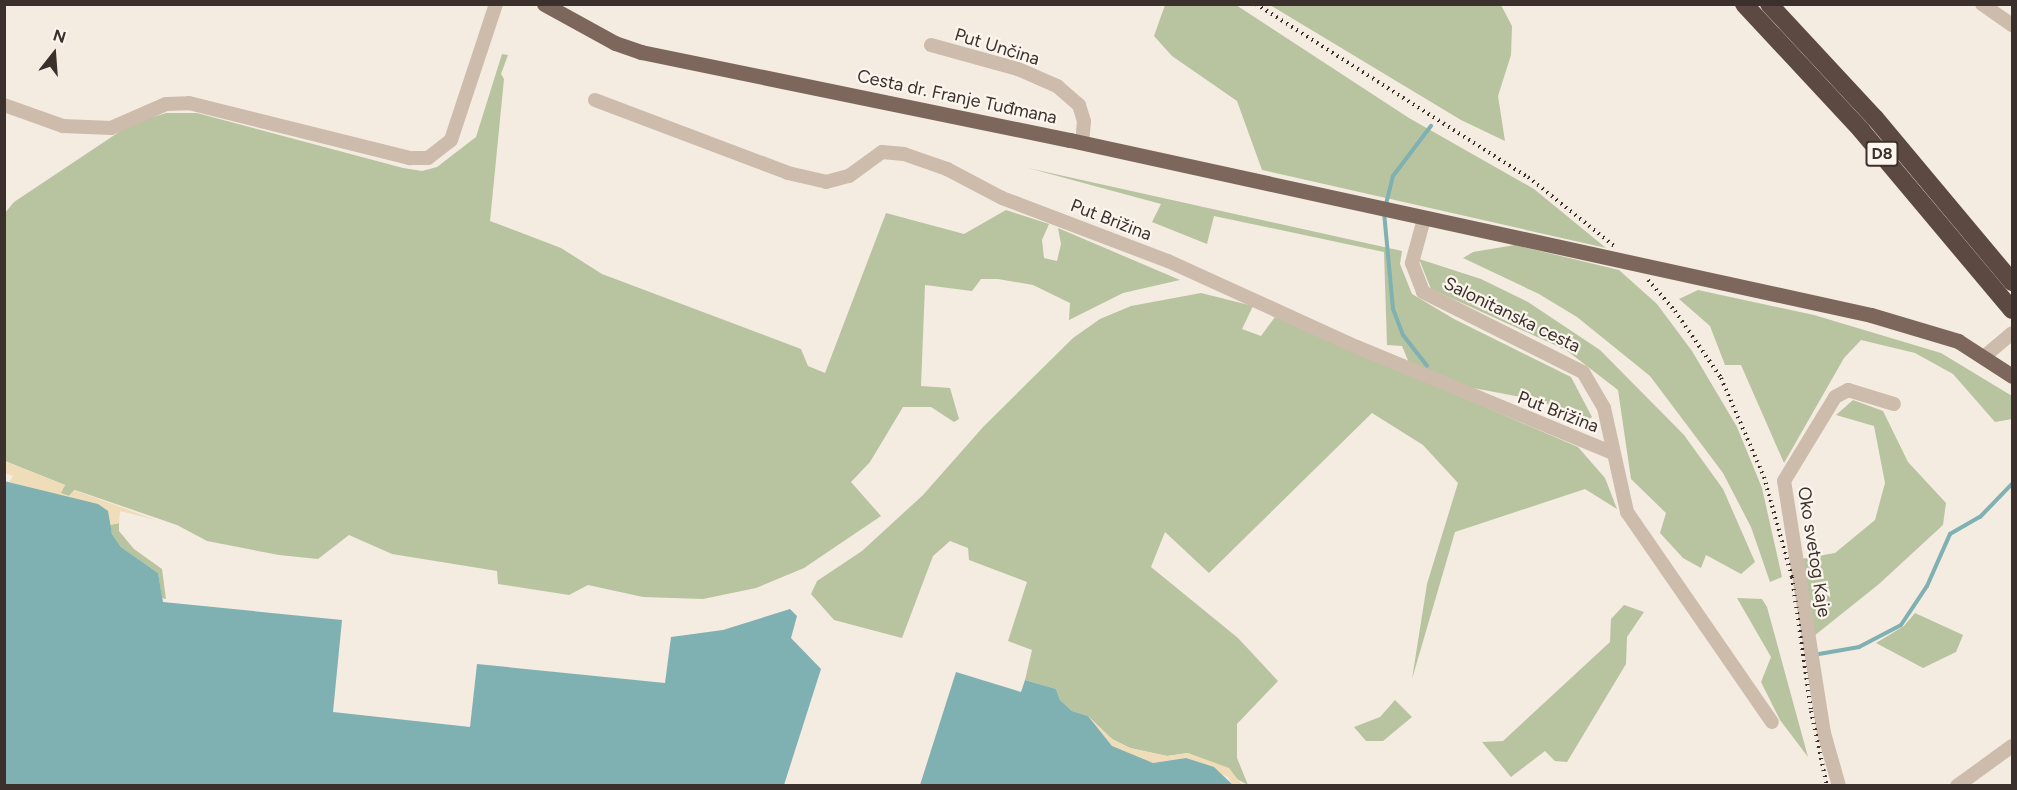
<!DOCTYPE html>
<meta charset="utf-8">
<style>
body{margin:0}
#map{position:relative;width:2017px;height:790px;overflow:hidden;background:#f4ebe1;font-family:Figtree,sans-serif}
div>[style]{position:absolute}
.green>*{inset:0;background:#b8c4a0}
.sand>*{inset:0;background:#efdcb8}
.water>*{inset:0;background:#7fb0b2}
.stream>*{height:4px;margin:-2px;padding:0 2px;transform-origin:2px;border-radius:2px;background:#7fb0b2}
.minor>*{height:14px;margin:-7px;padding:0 7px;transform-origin:7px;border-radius:7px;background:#cdbbac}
.major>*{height:15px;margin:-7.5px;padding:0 7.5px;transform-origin:7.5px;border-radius:7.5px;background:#7d675c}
.highway>*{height:18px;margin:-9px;padding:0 9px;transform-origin:9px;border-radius:9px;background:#5c4a42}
.rail>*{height:4px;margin-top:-2px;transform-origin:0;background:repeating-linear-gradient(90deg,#3b302b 0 1.5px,transparent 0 6px)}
span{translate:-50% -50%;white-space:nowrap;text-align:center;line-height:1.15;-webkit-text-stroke:4.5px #fbf5ee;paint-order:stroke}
.shield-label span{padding:2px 4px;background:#fbf5ee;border:2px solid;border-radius:4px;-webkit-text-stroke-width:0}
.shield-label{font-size:16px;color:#3b302b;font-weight:700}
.street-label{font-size:18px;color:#3b302b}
.frame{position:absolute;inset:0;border:6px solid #3b302b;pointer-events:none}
.north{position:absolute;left:24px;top:24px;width:60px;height:60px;-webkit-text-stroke:4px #fbf5ee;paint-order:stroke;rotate:17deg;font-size:16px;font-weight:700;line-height:24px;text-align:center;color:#3b302b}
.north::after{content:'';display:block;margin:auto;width:21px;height:27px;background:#3b302b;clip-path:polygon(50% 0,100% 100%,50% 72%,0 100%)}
</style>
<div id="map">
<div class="green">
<div style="clip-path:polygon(1165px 5px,1236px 5px,1409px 118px,1534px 189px,1606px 248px,1262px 170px,1237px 101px,1172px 56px,1154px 36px)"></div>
<div style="clip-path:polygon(1270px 5px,1501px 5px,1512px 26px,1511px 55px,1498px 96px,1505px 141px,1461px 120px)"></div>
<div style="clip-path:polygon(502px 54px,508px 55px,501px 74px,504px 79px,490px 221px,561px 248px,602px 274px,801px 349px,808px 366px,825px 373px,886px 213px,964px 234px,1006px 210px,1049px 224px,1042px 240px,1044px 258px,1057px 261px,1061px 244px,1058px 228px,1180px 280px,1123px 293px,1069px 320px,1070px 303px,1033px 285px,998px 279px,981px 279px,972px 291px,925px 285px,921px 386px,950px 388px,959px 419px,954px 422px,931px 407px,903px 407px,870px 462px,851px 482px,881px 516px,804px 568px,756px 588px,703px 599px,643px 597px,588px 585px,569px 595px,498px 584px,497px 571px,392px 554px,349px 535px,318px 559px,279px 555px,207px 541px,177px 525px,75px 490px,69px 496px,60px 493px,65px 485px,5px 461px,4px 214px,14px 202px,131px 124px,166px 113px,197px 113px,403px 168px,422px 171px,437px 167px,476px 137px)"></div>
<div style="clip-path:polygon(1028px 168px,1402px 251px,1400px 264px,1412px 294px,1454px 319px,1571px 377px,1592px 417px,1584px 422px,1542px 401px,1468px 387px,1409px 363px,1402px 346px,1387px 345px,1384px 252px,1214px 216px,1207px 244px,1152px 222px,1161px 204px)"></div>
<div style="clip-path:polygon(1515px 245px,1619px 270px,1657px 304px,1692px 351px,1737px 427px,1762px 488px,1782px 577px,1770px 582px,1751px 527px,1723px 473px,1650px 376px,1577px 317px,1539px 294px,1463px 258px,1473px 252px)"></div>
<div style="clip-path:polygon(1419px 259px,1481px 279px,1528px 302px,1600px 350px,1684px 435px,1723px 489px,1755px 562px,1741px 574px,1706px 555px,1701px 568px,1683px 558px,1660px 533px,1666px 513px,1631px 479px,1618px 390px,1566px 350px,1431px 289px)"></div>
<div style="clip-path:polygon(1698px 290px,1814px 315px,1941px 353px,2012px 396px,2012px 419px,1995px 422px,1953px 374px,1915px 353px,1861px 340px,1844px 358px,1784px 463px,1741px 365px,1725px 365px,1710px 326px,1679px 299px)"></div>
<div style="clip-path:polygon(1201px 293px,1253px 306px,1242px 329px,1261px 336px,1275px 317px,1578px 447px,1605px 478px,1617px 509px,1585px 489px,1455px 532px,1412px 679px,1427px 584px,1458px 483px,1423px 445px,1372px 413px,1209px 573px,1165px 532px,1151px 567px,1238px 638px,1278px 681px,1237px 724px,1237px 758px,1248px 785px,1188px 753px,1167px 756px,1130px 748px,1112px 739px,1088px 716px,1072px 711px,1060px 700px,1056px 689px,1025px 680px,1032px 650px,1008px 641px,1027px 582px,969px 560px,968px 548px,950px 541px,933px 556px,902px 638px,834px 620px,811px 594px,817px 581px,862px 551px,923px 495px,984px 426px,1073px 338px,1100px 319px,1131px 306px)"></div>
<div style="clip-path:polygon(1853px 400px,1883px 411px,1908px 462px,1946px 503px,1943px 525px,1879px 584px,1814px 636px,1801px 559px,1835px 553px,1875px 520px,1885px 483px,1874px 426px,1836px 415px)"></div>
<div style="clip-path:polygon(119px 523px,119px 531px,134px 549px,162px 569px,166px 599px,162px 598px,158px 573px,121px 547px,112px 534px,110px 525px)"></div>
<div style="clip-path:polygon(1737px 598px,1762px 599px,1767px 607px,1808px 757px,1780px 720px,1761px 682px,1771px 657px)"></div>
<div style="clip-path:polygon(1624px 605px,1644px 612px,1627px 637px,1626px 664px,1567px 762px,1555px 761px,1545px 751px,1511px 777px,1482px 742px,1503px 741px,1610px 642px,1611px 619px)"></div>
<div style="clip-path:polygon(1915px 613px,1963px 635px,1956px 652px,1923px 668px,1876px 643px,1904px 626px)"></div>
<div style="clip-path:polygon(1395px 700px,1412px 717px,1383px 741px,1366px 741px,1354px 727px,1380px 717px)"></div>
</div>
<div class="sand">
<div style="clip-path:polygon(4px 461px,65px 485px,61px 493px,69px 496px,74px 490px,156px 520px,120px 511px,119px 523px,110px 525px,109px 519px,52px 494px,9px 482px,13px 476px,5px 473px)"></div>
<div style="clip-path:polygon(1088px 716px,1112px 739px,1130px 748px,1167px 756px,1188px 753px,1229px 768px,1242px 785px,1233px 785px,1228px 777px,1186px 758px,1153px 763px,1129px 756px,1112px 746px)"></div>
</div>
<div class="water">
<div style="clip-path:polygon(4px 481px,98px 504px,108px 511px,112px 534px,121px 547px,158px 573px,163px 602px,342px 620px,333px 712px,470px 727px,477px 664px,665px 683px,671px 637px,723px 630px,790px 609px,797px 616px,791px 638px,821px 669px,784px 785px,5px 785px)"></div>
<div style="clip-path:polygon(956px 672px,1021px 692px,1025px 680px,1056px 689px,1060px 700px,1072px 711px,1088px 716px,1112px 746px,1153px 763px,1186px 758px,1214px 767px,1233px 785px,920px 785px)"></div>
</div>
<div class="stream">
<div style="left:1386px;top:204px;width:29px;rotate:-76deg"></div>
<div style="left:1393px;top:176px;width:63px;rotate:-52.8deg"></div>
<div style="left:1384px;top:212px;width:97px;rotate:84.7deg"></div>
<div style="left:1393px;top:309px;width:28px;rotate:69deg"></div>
<div style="left:1403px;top:335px;width:39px;rotate:52deg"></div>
<div style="left:1819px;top:654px;width:41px;rotate:-9.9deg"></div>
<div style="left:1859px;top:647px;width:47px;rotate:-27.6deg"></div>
<div style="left:1901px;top:625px;width:47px;rotate:-56.3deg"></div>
<div style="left:1927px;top:586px;width:57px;rotate:-66.1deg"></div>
<div style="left:1950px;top:534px;width:34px;rotate:-30deg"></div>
<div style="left:1980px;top:517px;width:46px;rotate:-45.9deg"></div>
</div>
<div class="minor">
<div style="left:1982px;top:4px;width:37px;rotate:35deg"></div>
<div style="left:931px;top:45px;width:90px;rotate:15.4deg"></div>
<div style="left:1018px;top:69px;width:43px;rotate:23.6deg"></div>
<div style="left:1057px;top:86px;width:29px;rotate:41deg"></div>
<div style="left:1079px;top:105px;width:17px;rotate:73deg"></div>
<div style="left:1084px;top:121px;width:22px;rotate:95deg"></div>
<div style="left:595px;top:100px;width:206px;rotate:20.7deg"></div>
<div style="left:788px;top:173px;width:39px;rotate:13deg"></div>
<div style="left:826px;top:182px;width:24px;rotate:-15deg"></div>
<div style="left:849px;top:176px;width:41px;rotate:-36deg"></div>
<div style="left:882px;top:152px;width:22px;rotate:5deg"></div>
<div style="left:904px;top:154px;width:46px;rotate:19.2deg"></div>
<div style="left:947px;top:169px;width:62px;rotate:27.8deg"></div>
<div style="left:1002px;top:198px;width:178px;rotate:20.8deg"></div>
<div style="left:1168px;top:261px;width:208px;rotate:24.5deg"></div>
<div style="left:1357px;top:347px;width:275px;rotate:22.5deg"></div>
<div style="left:4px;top:105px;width:63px;rotate:19.6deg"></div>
<div style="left:63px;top:126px;width:48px;rotate:2.4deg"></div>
<div style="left:111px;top:128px;width:60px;rotate:-23.6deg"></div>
<div style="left:166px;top:104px;width:23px;rotate:-2deg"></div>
<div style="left:189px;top:103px;width:228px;rotate:14deg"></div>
<div style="left:410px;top:158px;width:18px"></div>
<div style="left:428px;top:158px;width:29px;rotate:-38deg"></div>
<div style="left:451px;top:140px;width:143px;rotate:-71.7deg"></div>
<div style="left:1424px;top:219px;width:46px;rotate:105.3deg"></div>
<div style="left:1412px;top:263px;width:31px;rotate:69deg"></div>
<div style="left:1423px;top:292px;width:179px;rotate:26.6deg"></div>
<div style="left:1583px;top:372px;width:42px;rotate:59.7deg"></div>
<div style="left:1604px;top:408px;width:107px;rotate:77.5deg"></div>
<div style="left:1627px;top:512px;width:255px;rotate:55.4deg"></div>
<div style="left:1986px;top:355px;width:34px;rotate:-40deg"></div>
<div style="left:1839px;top:786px;width:55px;rotate:-105.8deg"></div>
<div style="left:1824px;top:733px;width:255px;rotate:-99deg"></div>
<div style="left:1784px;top:481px;width:98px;rotate:-58.7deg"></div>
<div style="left:1835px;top:397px;width:15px;rotate:-28deg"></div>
<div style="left:1848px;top:390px;width:48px;rotate:16.9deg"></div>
<div style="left:1957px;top:786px;width:68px;rotate:-36deg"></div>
</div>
<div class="major">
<div style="left:544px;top:4px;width:81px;rotate:28.8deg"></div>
<div style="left:615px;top:43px;width:28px;rotate:19deg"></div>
<div style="left:641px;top:52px;width:438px;rotate:11.6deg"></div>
<div style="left:1070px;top:140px;width:820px;rotate:12.32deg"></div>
<div style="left:1871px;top:315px;width:91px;rotate:16.6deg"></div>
<div style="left:1958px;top:341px;width:64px;rotate:32.9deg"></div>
</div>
<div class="highway">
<div style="left:1744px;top:4px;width:172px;rotate:47.1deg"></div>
<div style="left:1861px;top:130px;width:235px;rotate:50deg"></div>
<div style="left:1769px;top:4px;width:156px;rotate:47.1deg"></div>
<div style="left:1875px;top:118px;width:214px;rotate:50.1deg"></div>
</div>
<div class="rail">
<div style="left:1256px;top:4px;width:322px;rotate:32.5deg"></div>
<div style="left:1528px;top:177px;width:110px;rotate:38.7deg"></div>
<div style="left:1648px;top:280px;width:41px;rotate:48.9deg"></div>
<div style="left:1675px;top:311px;width:81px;rotate:55.5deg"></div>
<div style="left:1721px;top:378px;width:108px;rotate:66.5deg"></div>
<div style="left:1764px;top:477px;width:104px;rotate:74.4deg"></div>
<div style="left:1792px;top:577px;width:135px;rotate:81.9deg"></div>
<div style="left:1811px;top:711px;width:77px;rotate:78deg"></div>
</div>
<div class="shield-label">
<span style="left:1882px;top:154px">D8</span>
</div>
<div class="street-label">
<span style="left:997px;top:47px;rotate:17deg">Put Unčina</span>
<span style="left:957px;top:97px;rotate:12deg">Cesta dr. Franje Tuđmana</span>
<span style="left:1111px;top:220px;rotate:21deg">Put Brižina</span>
<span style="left:1512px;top:315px;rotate:26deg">Salonitanska cesta</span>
<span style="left:1558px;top:412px;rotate:21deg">Put Brižina</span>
<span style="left:1814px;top:552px;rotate:81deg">Oko svetog Kaje</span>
</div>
<div class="frame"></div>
<div class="north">N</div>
</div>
